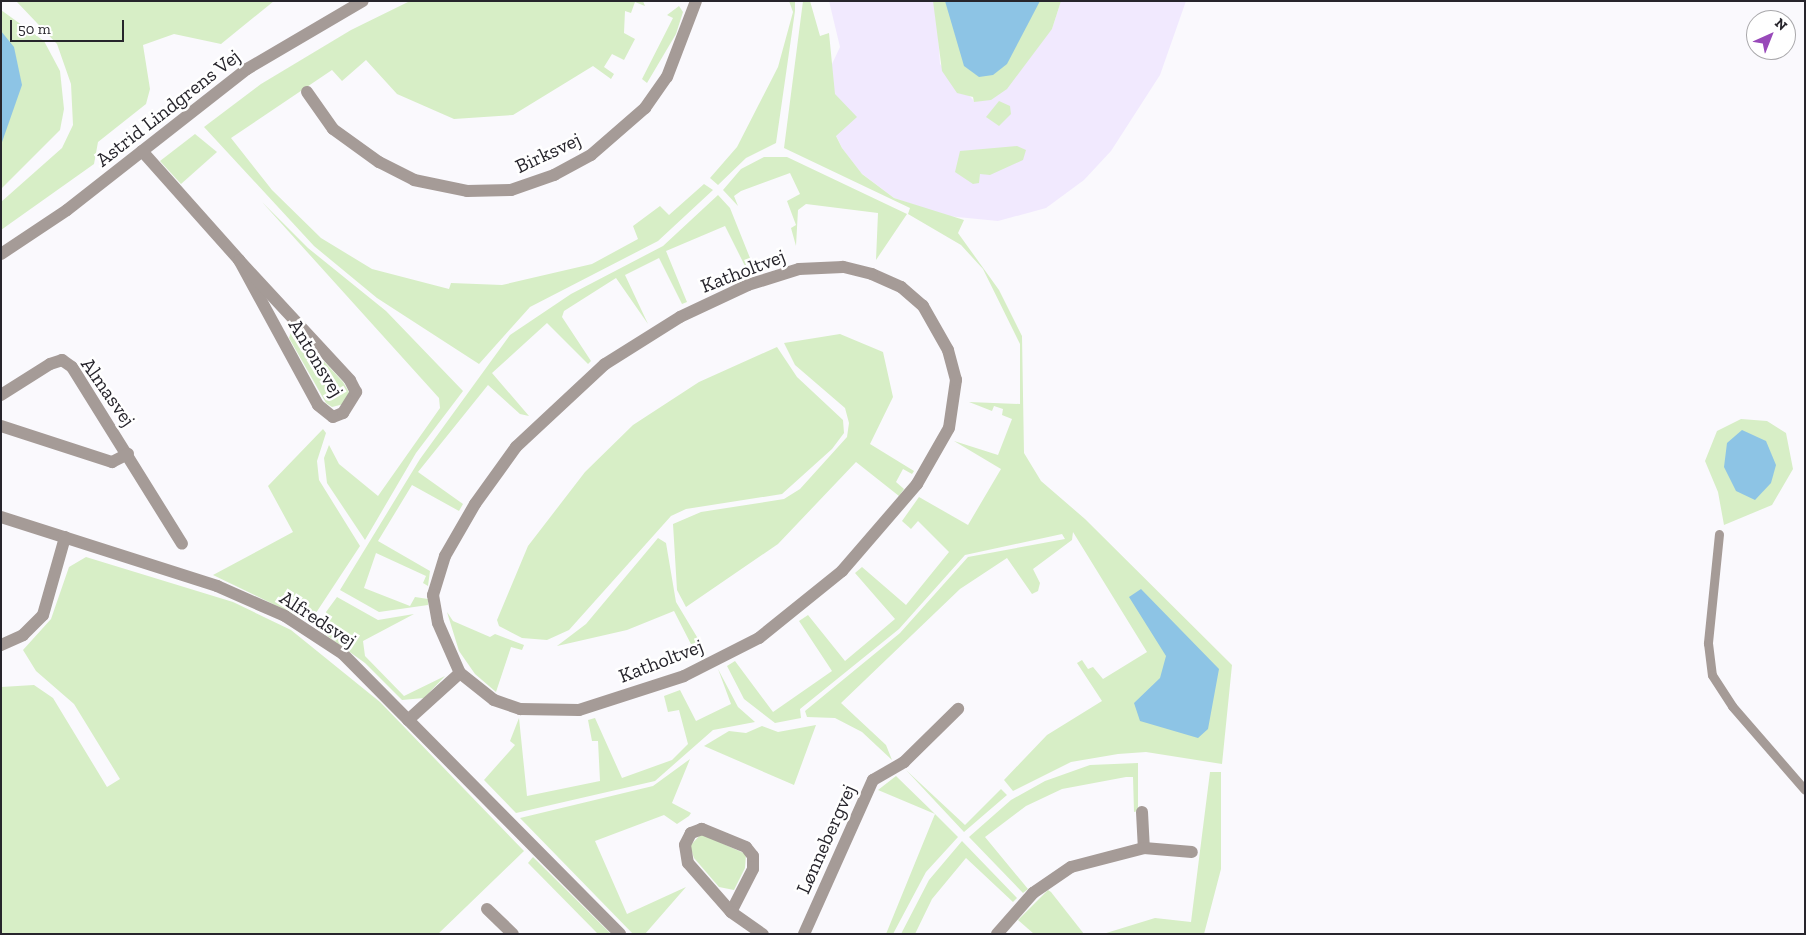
<!DOCTYPE html>
<meta charset="utf-8">
<style>
body{margin:0}
#map{position:relative;width:1806px;height:935px;overflow:hidden;background:#faf9fd;font-family:"Zilla Slab",serif}
div>[style]{position:absolute}
.built>*{inset:0;background:#f1e9fe}
.green>*{inset:0;background:#d7eec6}
.water>*{inset:0;background:#8dc4e5}
.lane>*{height:9px;margin:-4.5px;padding:0 4.5px;transform-origin:4.5px;border-radius:4.5px;background:#a59b97}
.street>*{height:12px;margin:-6px;padding:0 6px;transform-origin:6px;border-radius:6px;background:#a59b97}
span{translate:-50% -50%;white-space:nowrap;text-align:center;line-height:1.15;-webkit-text-stroke:5px #fff;paint-order:stroke}
.street-label{font-size:20px;color:#27252c}
.frame{position:absolute;inset:0;border:2px solid #27252c;pointer-events:none}
.north{position:absolute;left:1746px;top:10px;width:50px;height:50px;box-sizing:border-box;background:#fff;border:1px solid #a9a8ab;border-radius:50%;rotate:44deg;font-size:14px;font-weight:700;line-height:20px;text-align:center;color:#27252c}
.north::after{content:'';display:block;margin:auto;width:18px;height:22px;background:#9849b9;clip-path:polygon(50% 0,100% 100%,50% 72%,0 100%)}
.scale{position:absolute;left:10px;top:20px;width:114px;height:22px;box-sizing:border-box;border:2px solid #27252c;border-top:0;padding-left:6px;font-size:15px;line-height:18px;white-space:nowrap;color:#27252c;-webkit-text-stroke:4px #fff;paint-order:stroke}
</style>
<div id="map">
<div class="built">
<div style="clip-path:polygon(829px 1px,936px 1px,940px 64px,975px 102px,1052px 29px,1061px 1px,1186px 1px,1160px 75px,1111px 151px,1084px 180px,1046px 208px,998px 221px,947px 216px,894px 198px,861px 173px,842px 148px,817px 96px,840px 47px)"></div>
</div>
<div class="green">
<div style="clip-path:polygon(16px 1px,274px 1px,221px 44px,174px 34px,143px 45px,150px 89px,146px 104px,98px 142px,94px 164px,1px 230px,1px 202px,62px 148px,73px 125px,71px 84px,57px 44px)"></div>
<div style="clip-path:polygon(410px 1px,643px 1px,645px 6px,635px 2px,631px 13px,625px 11px,624px 33px,635px 39px,624px 60px,612px 54px,604px 67px,614px 74px,611px 79px,593px 66px,513px 115px,454px 119px,397px 94px,366px 60px,342px 81px,332px 70px,231px 138px,272px 190px,321px 238px,372px 269px,449px 289px,451px 283px,502px 285px,592px 264px,638px 239px,633px 226px,660px 206px,669px 215px,704px 184px,713px 190px,658px 241px,530px 307px,479px 364px,377px 298px,314px 246px,204px 127px,261px 84px,351px 30px)"></div>
<div style="clip-path:polygon(789px 1px,795px 1px,795px 11px,776px 143px,746px 158px,718px 185px,710px 178px,737px 147px,778px 67px,793px 12px)"></div>
<div style="clip-path:polygon(803px 1px,810px 1px,820px 36px,829px 33px,835px 94px,857px 117px,836px 136px,842px 148px,862px 174px,894px 198px,964px 220px,958px 233px,999px 290px,1022px 336px,1024px 453px,1041px 481px,1085px 519px,1232px 665px,1222px 764px,1146px 752px,1118px 754px,1071px 762px,1013px 791px,1004px 780px,1047px 735px,1102px 701px,1077px 663px,1082px 660px,1088px 669px,1093px 667px,1103px 679px,1147px 652px,1073px 532px,1072px 540px,1033px 569px,1040px 583px,1038px 591px,1032px 594px,1007px 558px,960px 589px,841px 703px,886px 745px,892px 760px,862px 732px,835px 718px,807px 717px,805px 711px,900px 633px,968px 557px,1065px 539px,1062px 534px,965px 555px,899px 629px,800px 709px,801px 718px,775px 723px,744px 699px,727px 666px,735px 661px,773px 712px,832px 671px,799px 621px,808px 615px,845px 661px,895px 619px,855px 573px,862px 567px,906px 605px,949px 552px,918px 521px,911px 529px,902px 521px,919px 497px,968px 525px,1001px 469px,954px 441px,998px 455px,1012px 419px,1002px 415px,1003px 409px,994px 406px,992px 411px,969px 402px,1020px 404px,1020px 344px,983px 269px,961px 245px,908px 214px,910px 208px,784px 148px)"></div>
<div style="clip-path:polygon(933px 1px,1061px 1px,1052px 29px,1007px 89px,991px 100px,974px 102px,973px 97px,957px 93px,942px 71px)"></div>
<div style="clip-path:polygon(679px 6px,683px 12px,676px 34px,647px 83px,642px 79px,673px 18px,667px 15px)"></div>
<div style="clip-path:polygon(1px 10px,44px 41px,60px 71px,64px 109px,60px 130px,1px 189px)"></div>
<div style="clip-path:polygon(999px 101px,1010px 106px,1011px 114px,999px 126px,986px 117px)"></div>
<div style="clip-path:polygon(195px 134px,217px 152px,181px 184px,160px 161px)"></div>
<div style="clip-path:polygon(1017px 146px,1026px 150px,1023px 160px,990px 175px,980px 174px,979px 183px,973px 184px,955px 172px,960px 151px)"></div>
<div style="clip-path:polygon(764px 157px,787px 157px,907px 214px,876px 260px,878px 213px,806px 204px,798px 210px,796px 246px,791px 228px,796px 225px,787px 201px,800px 194px,790px 173px,741px 191px,734px 196px,738px 206px,723px 190px,741px 169px)"></div>
<div style="clip-path:polygon(718px 195px,730px 208px,756px 273px,753px 276px,745px 266px,725px 226px,666px 251px,687px 302px,682px 304px,659px 258px,625px 275px,648px 324px,616px 278px,564px 311px,562px 317px,591px 361px,588px 364px,547px 323px,492px 373px,529px 416px,520px 414px,488px 385px,418px 472px,463px 504px,459px 511px,412px 485px,378px 541px,430px 571px,428px 586px,423px 583px,426px 576px,376px 553px,364px 588px,410px 606px,415px 597px,428px 599px,428px 605px,379px 612px,340px 590px,420px 459px,510px 335px,571px 294px,663px 246px)"></div>
<div style="clip-path:polygon(262px 202px,308px 248px,386px 311px,463px 391px,416px 453px,365px 540px,327px 483px,324px 458px,329px 445px,339px 464px,378px 496px,440px 408px,439px 398px)"></div>
<div style="clip-path:polygon(291px 332px,297px 332px,343px 382px,349px 392px,344px 404px,332px 407px,326px 403px,289px 338px)"></div>
<div style="clip-path:polygon(840px 334px,883px 352px,893px 397px,870px 444px,914px 471px,912px 474px,903px 469px,896px 482px,904px 489px,899px 496px,856px 462px,778px 544px,686px 607px,677px 590px,673px 524px,701px 512px,784px 499px,800px 489px,847px 437px,849px 423px,845px 408px,795px 365px,784px 343px)"></div>
<div style="clip-path:polygon(777px 347px,797px 377px,843px 420px,844px 433px,832px 449px,782px 494px,686px 509px,671px 516px,569px 630px,547px 640px,522px 638px,499px 626px,497px 620px,528px 546px,585px 472px,633px 425px,699px 382px)"></div>
<div style="clip-path:polygon(1741px 419px,1767px 421px,1786px 433px,1793px 469px,1772px 505px,1724px 525px,1718px 492px,1705px 461px,1717px 431px)"></div>
<div style="clip-path:polygon(323px 429px,326px 433px,317px 461px,319px 480px,360px 546px,310px 622px,213px 575px,293px 532px,268px 486px)"></div>
<div style="clip-path:polygon(658px 538px,666px 543px,676px 602px,703px 647px,695px 652px,674px 611px,627px 630px,557px 646px,586px 624px)"></div>
<div style="clip-path:polygon(86px 557px,233px 602px,291px 630px,380px 702px,524px 851px,438px 934px,1px 934px,1px 687px,34px 685px,53px 698px,107px 787px,120px 779px,74px 704px,36px 671px,23px 650px,51px 619px,69px 567px)"></div>
<div style="clip-path:polygon(337px 597px,378px 620px,414px 614px,363px 641px,365px 656px,404px 696px,445px 676px,424px 698px,402px 700px,365px 663px,315px 627px)"></div>
<div style="clip-path:polygon(447px 612px,453px 621px,490px 637px,495px 634px,524px 645px,522px 650px,511px 647px,496px 692px,475px 674px,459px 651px)"></div>
<div style="clip-path:polygon(718px 669px,738px 707px,755px 722px,713px 730px,655px 781px,516px 813px,484px 780px,515px 745px,510px 741px,519px 718px,527px 796px,600px 781px,598px 741px,592px 741px,588px 720px,595px 718px,622px 778px,672px 760px,688px 744px,679px 710px,668px 712px,664px 696px,680px 690px,696px 721px,731px 704px)"></div>
<div style="clip-path:polygon(816px 725px,794px 785px,704px 746px,729px 731px,746px 733px,762px 726px,778px 732px)"></div>
<div style="clip-path:polygon(690px 759px,672px 803px,691px 813px,689px 816px,677px 824px,664px 815px,595px 841px,627px 914px,686px 887px,645px 934px,633px 934px,520px 818px,653px 786px)"></div>
<div style="clip-path:polygon(1138px 763px,1138px 811px,1134px 812px,1133px 777px,1126px 777px,1062px 789px,1026px 806px,985px 837px,1028px 889px,1023px 893px,969px 837px,1011px 800px,1045px 781px,1090px 765px)"></div>
<div style="clip-path:polygon(906px 770px,965px 825px,1001px 789px,1007px 795px,964px 832px)"></div>
<div style="clip-path:polygon(1210px 772px,1221px 772px,1221px 869px,1204px 934px,1103px 934px,1155px 918px,1191px 922px)"></div>
<div style="clip-path:polygon(896px 776px,935px 814px,958px 837px,926px 872px,893px 934px,886px 934px,935px 814px,878px 790px)"></div>
<div style="clip-path:polygon(701px 834px,746px 854px,745px 868px,734px 890px,719px 887px,694px 858px,690px 846px)"></div>
<div style="clip-path:polygon(962px 841px,1017px 898px,1013px 902px,966px 858px,932px 899px,915px 934px,901px 934px,929px 880px)"></div>
<div style="clip-path:polygon(533px 857px,611px 934px,598px 934px,528px 863px)"></div>
<div style="clip-path:polygon(1048px 890px,1051px 892px,1084px 934px,1034px 934px,1018px 920px)"></div>
</div>
<div class="water">
<div style="clip-path:polygon(945px 1px,1040px 1px,1007px 64px,993px 75px,979px 77px,964px 66px)"></div>
<div style="clip-path:polygon(1px 31px,14px 47px,22px 85px,1px 145px)"></div>
<div style="clip-path:polygon(1742px 430px,1766px 441px,1776px 465px,1771px 483px,1755px 500px,1736px 491px,1724px 467px,1727px 443px)"></div>
<div style="clip-path:polygon(1141px 589px,1219px 669px,1208px 729px,1198px 738px,1140px 721px,1134px 703px,1160px 678px,1166px 656px,1129px 597px)"></div>
</div>
<div class="lane">
<div style="left:1719px;top:534px;width:110px;rotate:95.8deg"></div>
<div style="left:1708px;top:643px;width:32px;rotate:83deg"></div>
<div style="left:1712px;top:675px;width:37px;rotate:57deg"></div>
<div style="left:1732px;top:706px;width:111px;rotate:49deg"></div>
</div>
<div class="street">
<div style="left:307px;top:92px;width:45px;rotate:54.9deg"></div>
<div style="left:333px;top:129px;width:57px;rotate:35.7deg"></div>
<div style="left:379px;top:162px;width:39px;rotate:27deg"></div>
<div style="left:414px;top:180px;width:54px;rotate:11.7deg"></div>
<div style="left:467px;top:191px;width:44px;rotate:-1.3deg"></div>
<div style="left:511px;top:190px;width:46px;rotate:-19.2deg"></div>
<div style="left:554px;top:175px;width:42px;rotate:-28.4deg"></div>
<div style="left:591px;top:155px;width:72px;rotate:-41deg"></div>
<div style="left:645px;top:108px;width:38px;rotate:-55deg"></div>
<div style="left:667px;top:77px;width:81px;rotate:-69.1deg"></div>
<div style="left:142px;top:151px;width:146px;rotate:48.3deg"></div>
<div style="left:239px;top:260px;width:165px;rotate:61.4deg"></div>
<div style="left:318px;top:405px;width:19px;rotate:39deg"></div>
<div style="left:333px;top:417px;width:11px;rotate:-22deg"></div>
<div style="left:343px;top:413px;width:25px;rotate:-58deg"></div>
<div style="left:356px;top:392px;width:13px;rotate:-117deg"></div>
<div style="left:350px;top:380px;width:163px;rotate:-132.8deg"></div>
<div style="left:1px;top:254px;width:79px;rotate:-33.7deg"></div>
<div style="left:67px;top:210px;width:229px;rotate:-38.1deg"></div>
<div style="left:247px;top:69px;width:134px;rotate:-30.4deg"></div>
<div style="left:1px;top:395px;width:58px;rotate:-32.3deg"></div>
<div style="left:50px;top:364px;width:13px;rotate:-18deg"></div>
<div style="left:62px;top:360px;width:12px;rotate:35deg"></div>
<div style="left:72px;top:367px;width:208px;rotate:58.1deg"></div>
<div style="left:1px;top:426px;width:117px;rotate:18deg"></div>
<div style="left:112px;top:462px;width:18px;rotate:-27deg"></div>
<div style="left:1px;top:517px;width:227px;rotate:17.7deg"></div>
<div style="left:217px;top:586px;width:74px;rotate:23.8deg"></div>
<div style="left:285px;top:616px;width:69px;rotate:33.2deg"></div>
<div style="left:343px;top:654px;width:394px;rotate:45.3deg"></div>
<div style="left:1px;top:645px;width:24px;rotate:-24deg"></div>
<div style="left:23px;top:635px;width:28px;rotate:-45deg"></div>
<div style="left:43px;top:615px;width:81px;rotate:-74.2deg"></div>
<div style="left:408px;top:720px;width:70px;rotate:-42.1deg"></div>
<div style="left:460px;top:673px;width:43px;rotate:38.5deg"></div>
<div style="left:494px;top:700px;width:28px;rotate:19deg"></div>
<div style="left:520px;top:709px;width:59px;rotate:1deg"></div>
<div style="left:579px;top:710px;width:110px;rotate:-17.9deg"></div>
<div style="left:684px;top:676px;width:84px;rotate:-26.9deg"></div>
<div style="left:759px;top:638px;width:107px;rotate:-38.9deg"></div>
<div style="left:842px;top:571px;width:115px;rotate:-49.2deg"></div>
<div style="left:917px;top:484px;width:64px;rotate:-60.3deg"></div>
<div style="left:949px;top:428px;width:49px;rotate:-81.7deg"></div>
<div style="left:956px;top:380px;width:31px;rotate:-105deg"></div>
<div style="left:948px;top:350px;width:51px;rotate:-119.6deg"></div>
<div style="left:923px;top:306px;width:29px;rotate:-139deg"></div>
<div style="left:901px;top:287px;width:32px;rotate:-156deg"></div>
<div style="left:872px;top:274px;width:30px;rotate:-166deg"></div>
<div style="left:843px;top:267px;width:44px;rotate:177.4deg"></div>
<div style="left:799px;top:269px;width:53px;rotate:162.6deg"></div>
<div style="left:748px;top:285px;width:75px;rotate:154.8deg"></div>
<div style="left:680px;top:317px;width:89px;rotate:147.9deg"></div>
<div style="left:605px;top:364px;width:122px;rotate:137deg"></div>
<div style="left:516px;top:447px;width:70px;rotate:125.7deg"></div>
<div style="left:475px;top:504px;width:60px;rotate:120deg"></div>
<div style="left:445px;top:556px;width:41px;rotate:107.1deg"></div>
<div style="left:433px;top:595px;width:28px;rotate:80deg"></div>
<div style="left:438px;top:623px;width:55px;rotate:66.3deg"></div>
<div style="left:1142px;top:812px;width:36px;rotate:87deg"></div>
<div style="left:487px;top:909px;width:36px;rotate:44deg"></div>
<div style="left:731px;top:912px;width:48px;rotate:-62.9deg"></div>
<div style="left:753px;top:869px;width:13px;rotate:-90deg"></div>
<div style="left:753px;top:856px;width:11px;rotate:-128deg"></div>
<div style="left:746px;top:847px;width:48px;rotate:-157.8deg"></div>
<div style="left:702px;top:829px;width:12px;rotate:160deg"></div>
<div style="left:691px;top:833px;width:13px;rotate:117deg"></div>
<div style="left:685px;top:845px;width:18px;rotate:81deg"></div>
<div style="left:688px;top:863px;width:65px;rotate:48.7deg"></div>
<div style="left:731px;top:912px;width:39px;rotate:35deg"></div>
<div style="left:804px;top:934px;width:169px;rotate:-65.9deg"></div>
<div style="left:873px;top:780px;width:36px;rotate:-30deg"></div>
<div style="left:904px;top:762px;width:76px;rotate:-44.5deg"></div>
<div style="left:997px;top:934px;width:55px;rotate:-48.7deg"></div>
<div style="left:1033px;top:893px;width:46px;rotate:-34.4deg"></div>
<div style="left:1071px;top:867px;width:75px;rotate:-14.6deg"></div>
<div style="left:1144px;top:848px;width:48px;rotate:4.8deg"></div>
</div>
<div class="street-label">
<span style="left:168px;top:108px;rotate:-38deg">Astrid Lindgrens Vej</span>
<span style="left:548px;top:153px;rotate:-25deg">Birksvej</span>
<span style="left:743px;top:271px;rotate:-21deg">Katholtvej</span>
<span style="left:316px;top:358px;rotate:59deg">Antonsvej</span>
<span style="left:108px;top:392px;rotate:55deg">Almasvej</span>
<span style="left:318px;top:619px;rotate:33deg">Alfredsvej</span>
<span style="left:661px;top:661px;rotate:-21deg">Katholtvej</span>
<span style="left:826px;top:839px;rotate:-66deg">Lønnebergvej</span>
</div>
<div class="frame"></div>
<div class="north">N</div>
<div class="scale">50 m</div>
</div>
